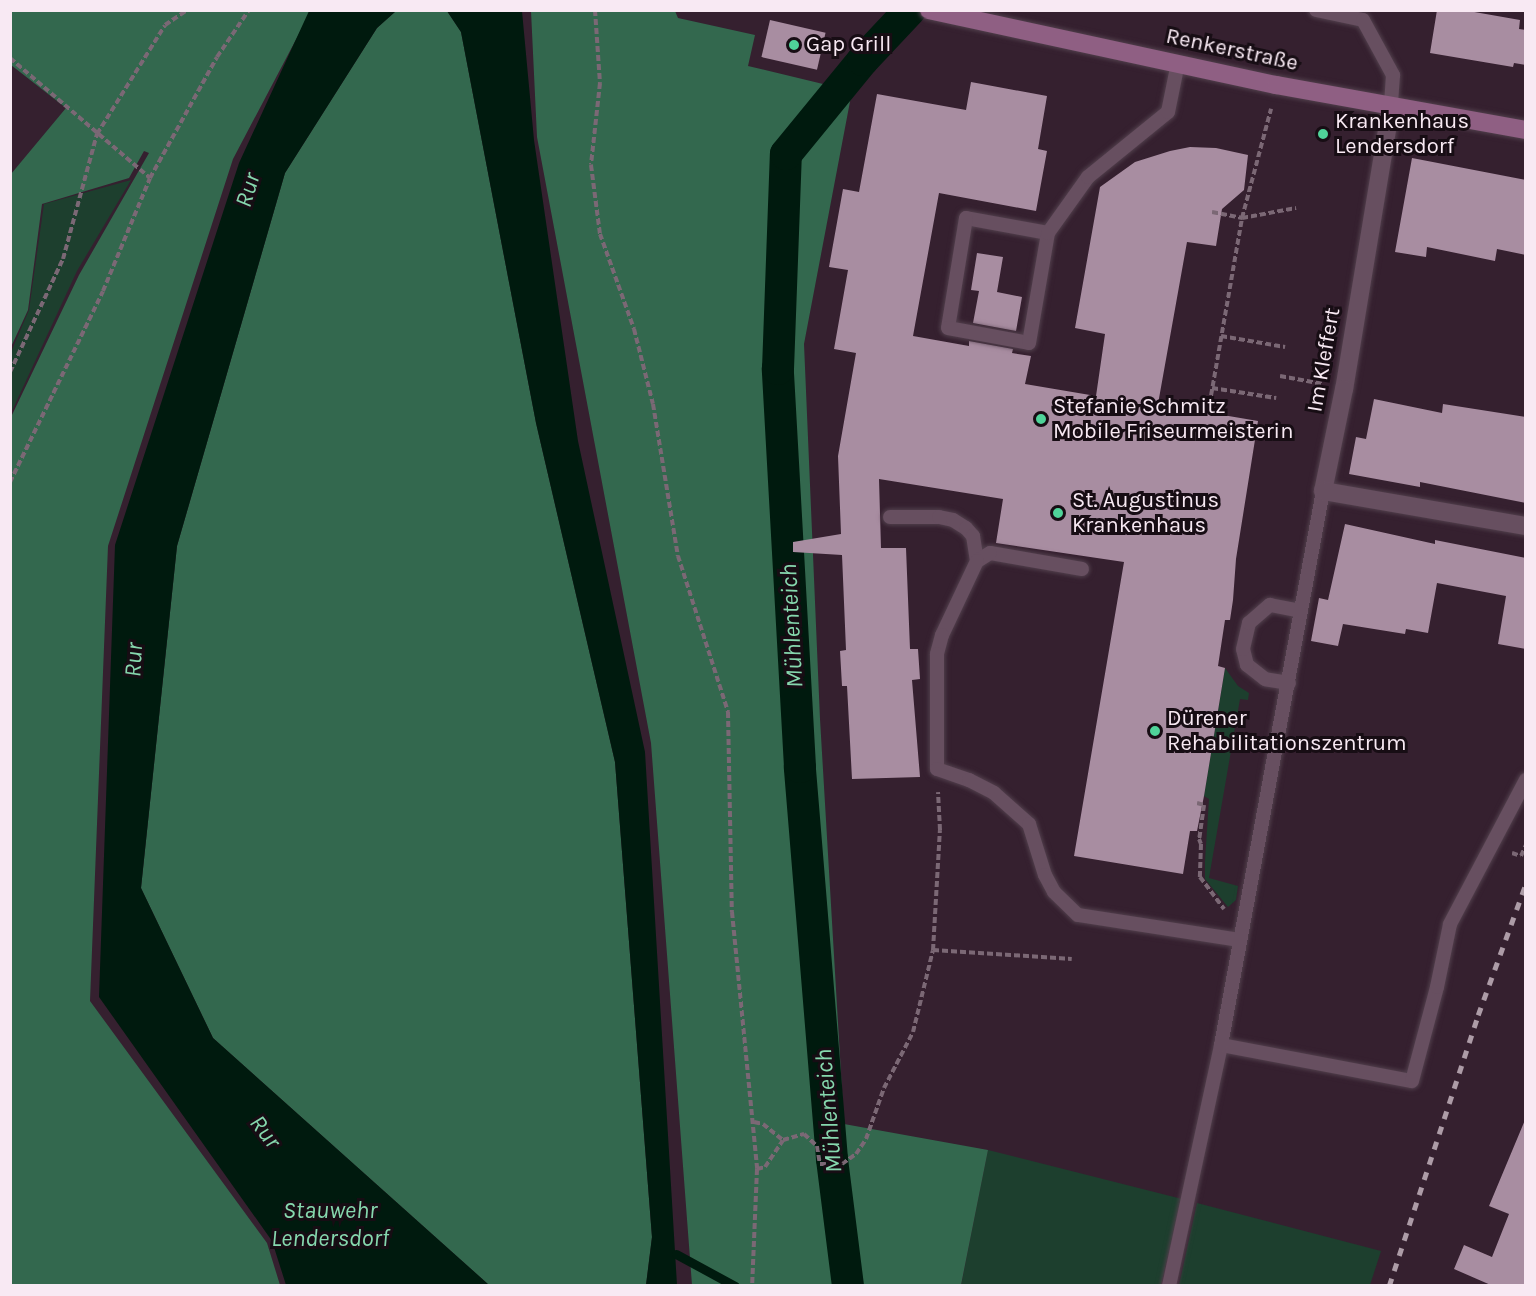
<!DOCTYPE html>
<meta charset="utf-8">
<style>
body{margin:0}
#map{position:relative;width:1536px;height:1296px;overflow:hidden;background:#35202f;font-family:Karla,sans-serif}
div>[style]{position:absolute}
.green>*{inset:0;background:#1d3f2e}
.forest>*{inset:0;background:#33684e}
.water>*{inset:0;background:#001a0e}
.stream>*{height:9px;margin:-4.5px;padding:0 4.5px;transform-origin:4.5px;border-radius:4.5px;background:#001a0e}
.canal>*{height:32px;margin:-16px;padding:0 16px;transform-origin:16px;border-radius:16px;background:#001a0e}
.building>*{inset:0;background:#a88da1;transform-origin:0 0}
.path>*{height:4px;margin-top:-2px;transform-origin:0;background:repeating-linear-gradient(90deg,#7b6875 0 6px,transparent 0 9px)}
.roads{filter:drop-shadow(0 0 2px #513f4c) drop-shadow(0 0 2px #513f4c)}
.lane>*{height:14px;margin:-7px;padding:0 7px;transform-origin:7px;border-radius:7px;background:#674f60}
.street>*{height:18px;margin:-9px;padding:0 9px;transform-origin:9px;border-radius:9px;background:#674f60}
.secondary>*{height:18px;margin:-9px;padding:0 9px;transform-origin:9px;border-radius:9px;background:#8f5f83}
.rail>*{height:4.5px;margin-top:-2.25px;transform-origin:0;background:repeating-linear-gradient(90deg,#ad9ca7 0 8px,transparent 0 16px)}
.dots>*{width:16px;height:16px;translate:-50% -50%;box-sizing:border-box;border:3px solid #170d14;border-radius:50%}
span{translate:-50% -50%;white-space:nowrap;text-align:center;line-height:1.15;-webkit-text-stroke:6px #170d14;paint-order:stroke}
.poi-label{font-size:22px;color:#f8e9f3}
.left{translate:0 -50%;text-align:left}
.street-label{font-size:22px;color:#f8e9f3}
.water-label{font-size:24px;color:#86d8ae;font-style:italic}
.frame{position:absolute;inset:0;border:12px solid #f8e9f3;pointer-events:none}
</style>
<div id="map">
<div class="green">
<div style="clip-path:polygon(131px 180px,77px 271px,11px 413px,11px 352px,29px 310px,44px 204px)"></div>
<div style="clip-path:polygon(1225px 668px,1238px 686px,1249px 693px,1248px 700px,1240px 699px,1209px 878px,1238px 886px,1236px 900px,1228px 907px,1205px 879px,1205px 861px,1209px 799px,1204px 796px)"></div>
<div style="clip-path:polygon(988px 1150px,1182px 1199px,1161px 1285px,961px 1286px)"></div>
<div style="clip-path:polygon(1197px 1203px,1381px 1251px,1370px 1285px,1179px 1285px)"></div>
</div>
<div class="forest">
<div style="clip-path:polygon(11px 11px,311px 11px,233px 159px,108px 546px,90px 1001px,267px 1243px,280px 1285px,11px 1285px,11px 417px,79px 275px,149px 153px,144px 151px,129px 178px,42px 204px,28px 310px,11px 347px,11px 174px,66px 108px,11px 65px)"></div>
<div style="clip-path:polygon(396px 11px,447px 11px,461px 32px,536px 423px,615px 762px,652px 1237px,646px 1285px,489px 1285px,213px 1038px,141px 888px,177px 546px,285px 173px,377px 28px)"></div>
<div style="clip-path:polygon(531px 11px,675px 11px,678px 18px,755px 35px,748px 66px,852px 91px,804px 344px,820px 719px,844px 1124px,988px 1150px,961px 1285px,692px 1285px,651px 743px,537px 137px)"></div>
</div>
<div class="water">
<div style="clip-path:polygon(309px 11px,396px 11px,377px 28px,285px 173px,177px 546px,141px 888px,213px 1038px,489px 1285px,286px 1285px,272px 1241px,99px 997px,115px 545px,239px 163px)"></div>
<div style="clip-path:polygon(447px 11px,522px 11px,534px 140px,578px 441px,645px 752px,677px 1285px,646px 1285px,652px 1237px,615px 762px,536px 423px,461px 32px)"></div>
</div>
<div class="stream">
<div style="left:676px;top:1254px;width:67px;rotate:28.5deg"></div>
</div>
<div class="canal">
<div style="left:848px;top:1286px;width:128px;rotate:-97.2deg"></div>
<div style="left:832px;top:1159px;width:393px;rotate:-94.7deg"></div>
<div style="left:800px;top:767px;width:399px;rotate:-93.2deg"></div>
<div style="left:778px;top:369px;width:215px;rotate:-87.9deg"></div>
<div style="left:786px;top:154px;width:122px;rotate:-50.7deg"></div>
<div style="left:863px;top:60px;width:69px;rotate:-46.8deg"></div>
</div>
<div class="building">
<div style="clip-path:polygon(1437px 10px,1463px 10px,1520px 20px,1519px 29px,1526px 30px,1526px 65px,1514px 63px,1513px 67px,1430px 53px)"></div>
<div style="left:770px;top:20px;width:57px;height:38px;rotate:13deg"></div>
<div style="clip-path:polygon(971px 82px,1047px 96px,1038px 149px,1047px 151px,1036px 211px,939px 193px,913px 336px,969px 346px,969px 341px,1013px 349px,1012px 353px,1031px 356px,1025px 384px,1096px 396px,1105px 334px,1075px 328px,1100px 187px,1135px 162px,1170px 151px,1190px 147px,1216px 148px,1248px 155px,1244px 190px,1222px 209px,1216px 246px,1187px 242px,1158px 404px,1258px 421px,1236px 559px,1233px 600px,1230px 620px,1225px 620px,1218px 666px,1225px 668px,1204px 796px,1197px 831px,1190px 831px,1183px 874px,1074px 856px,1124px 562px,996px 543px,1003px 499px,879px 479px,881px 548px,906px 548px,910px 649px,918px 649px,920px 679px,912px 680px,920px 777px,852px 779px,847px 686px,842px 686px,840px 651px,846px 650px,842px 555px,793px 552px,793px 542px,841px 534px,838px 456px,856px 353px,834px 349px,848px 270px,829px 267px,843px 189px,859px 192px,877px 94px,966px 110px)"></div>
<div style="clip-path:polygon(1412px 158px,1526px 180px,1526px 255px,1497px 249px,1495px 261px,1427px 247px,1426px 257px,1395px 252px)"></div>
<div style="clip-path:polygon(977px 253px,1003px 257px,997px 292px,1022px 297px,1016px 331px,973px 323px,979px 291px,971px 290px)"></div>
<div style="clip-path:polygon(1374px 399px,1442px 413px,1443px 404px,1526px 417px,1526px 503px,1420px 482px,1420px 487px,1349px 474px,1356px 437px,1366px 439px)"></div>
<div style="clip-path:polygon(1345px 524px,1435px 544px,1435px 540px,1526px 558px,1526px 649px,1498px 644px,1506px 596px,1437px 583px,1428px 633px,1406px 629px,1405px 634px,1343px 624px,1338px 646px,1311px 641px,1319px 598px,1328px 600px)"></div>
<div style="clip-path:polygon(1525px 1120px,1526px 1286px,1493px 1286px,1454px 1269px,1464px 1245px,1492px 1257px,1509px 1214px,1489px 1206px)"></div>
</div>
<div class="path">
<div style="left:595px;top:10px;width:73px;rotate:86.1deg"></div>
<div style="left:600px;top:83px;width:82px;rotate:96.3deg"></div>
<div style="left:591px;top:165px;width:70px;rotate:82.6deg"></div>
<div style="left:600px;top:234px;width:101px;rotate:70.3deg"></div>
<div style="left:634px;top:329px;width:77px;rotate:75.8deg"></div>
<div style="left:653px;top:404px;width:154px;rotate:80.7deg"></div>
<div style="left:678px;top:556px;width:164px;rotate:72.2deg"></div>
<div style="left:728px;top:712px;width:200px;rotate:88.9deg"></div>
<div style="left:732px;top:912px;width:258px;rotate:84.4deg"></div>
<div style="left:757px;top:1169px;width:117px;rotate:92.4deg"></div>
<div style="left:10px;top:58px;width:184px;rotate:40.6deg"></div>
<div style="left:1212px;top:212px;width:31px;rotate:11deg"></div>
<div style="left:1242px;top:218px;width:55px;rotate:-10.5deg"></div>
<div style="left:1221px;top:336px;width:65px;rotate:9.8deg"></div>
<div style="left:10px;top:372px;width:125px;rotate:-64.9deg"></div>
<div style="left:63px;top:259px;width:130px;rotate:-74.8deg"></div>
<div style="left:97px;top:134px;width:128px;rotate:-58deg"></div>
<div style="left:165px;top:25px;width:27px;rotate:-34deg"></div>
<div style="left:1280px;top:376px;width:44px;rotate:10.5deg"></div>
<div style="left:1212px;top:388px;width:65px;rotate:8.9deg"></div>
<div style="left:1208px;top:413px;width:198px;rotate:-80.1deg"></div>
<div style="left:1242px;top:218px;width:113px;rotate:-75.1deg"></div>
<div style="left:10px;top:482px;width:212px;rotate:-64deg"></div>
<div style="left:103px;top:291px;width:122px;rotate:-67.4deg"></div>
<div style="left:150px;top:178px;width:138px;rotate:-61deg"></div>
<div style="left:217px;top:57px;width:57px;rotate:-55.8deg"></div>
<div style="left:1197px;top:803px;width:7px;rotate:16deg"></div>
<div style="left:1204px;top:805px;width:34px;rotate:98deg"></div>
<div style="left:1199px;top:839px;width:5px;rotate:68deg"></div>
<div style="left:1201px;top:844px;width:33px;rotate:92deg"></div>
<div style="left:1200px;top:877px;width:40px;rotate:53deg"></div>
<div style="left:1512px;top:853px;width:9px;rotate:18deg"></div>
<div style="left:1521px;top:856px;width:12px;rotate:-66deg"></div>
<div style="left:933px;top:950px;width:120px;rotate:-86.7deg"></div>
<div style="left:940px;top:830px;width:38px;rotate:-93deg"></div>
<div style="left:754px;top:1122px;width:9px;rotate:13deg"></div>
<div style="left:763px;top:1124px;width:26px;rotate:39deg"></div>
<div style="left:783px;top:1140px;width:22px;rotate:-16deg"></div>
<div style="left:804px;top:1134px;width:18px;rotate:43deg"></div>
<div style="left:817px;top:1146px;width:18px;rotate:81deg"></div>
<div style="left:820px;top:1164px;width:22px"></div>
<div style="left:842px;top:1164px;width:17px;rotate:-36deg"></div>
<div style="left:856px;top:1154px;width:18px;rotate:-56deg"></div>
<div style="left:866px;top:1139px;width:54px;rotate:-70.6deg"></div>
<div style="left:884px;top:1088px;width:63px;rotate:-62.6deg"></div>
<div style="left:913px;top:1032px;width:84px;rotate:-76.3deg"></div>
<div style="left:933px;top:950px;width:139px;rotate:3.7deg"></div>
<div style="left:757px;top:1169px;width:8px;rotate:-14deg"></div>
<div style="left:765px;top:1167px;width:32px;rotate:-56deg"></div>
</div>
<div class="roads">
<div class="lane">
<div style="left:1316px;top:10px;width:48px;rotate:12deg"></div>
<div style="left:1363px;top:20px;width:63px;rotate:61.4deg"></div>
<div style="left:1393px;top:75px;width:31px;rotate:94deg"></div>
<div style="left:1048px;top:233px;width:83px;rotate:-169.6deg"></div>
<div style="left:966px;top:218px;width:111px;rotate:99.3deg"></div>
<div style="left:948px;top:328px;width:82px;rotate:10.5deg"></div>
<div style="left:1029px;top:343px;width:112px;rotate:-80.2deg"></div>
<div style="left:1048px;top:233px;width:69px;rotate:-54.5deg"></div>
<div style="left:1088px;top:177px;width:103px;rotate:-39.1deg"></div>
<div style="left:1168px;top:112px;width:50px;rotate:-78.5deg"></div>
<div style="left:890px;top:517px;width:49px"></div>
<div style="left:939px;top:517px;width:14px;rotate:12deg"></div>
<div style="left:953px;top:520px;width:15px;rotate:32deg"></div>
<div style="left:966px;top:528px;width:11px;rotate:49deg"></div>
<div style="left:973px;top:536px;width:25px;rotate:81deg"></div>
<div style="left:1082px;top:569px;width:93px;rotate:-170.1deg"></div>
<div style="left:990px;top:553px;width:15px;rotate:148deg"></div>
<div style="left:977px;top:561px;width:82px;rotate:115.3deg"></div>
<div style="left:942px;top:635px;width:20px;rotate:105deg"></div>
<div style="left:937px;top:654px;width:115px;rotate:90deg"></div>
<div style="left:937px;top:769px;width:34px;rotate:19deg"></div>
<div style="left:969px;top:780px;width:28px;rotate:27deg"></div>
<div style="left:994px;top:793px;width:47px;rotate:41.5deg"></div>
<div style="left:1029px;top:824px;width:53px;rotate:72.6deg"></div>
<div style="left:1045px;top:875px;width:19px;rotate:62deg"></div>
<div style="left:1054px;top:892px;width:33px;rotate:44deg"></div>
<div style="left:1078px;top:915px;width:163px;rotate:8.8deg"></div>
<div style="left:1289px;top:683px;width:24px;rotate:-171deg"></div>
<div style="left:1265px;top:679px;width:23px;rotate:-142deg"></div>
<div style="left:1247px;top:665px;width:16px;rotate:-104deg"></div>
<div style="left:1243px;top:649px;width:27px;rotate:-77deg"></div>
<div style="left:1249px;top:623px;width:28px;rotate:-41deg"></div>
<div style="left:1270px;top:605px;width:31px;rotate:11deg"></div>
<div style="left:1221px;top:1045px;width:194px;rotate:10.7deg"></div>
<div style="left:1412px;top:1081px;width:97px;rotate:-75.1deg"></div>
<div style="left:1437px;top:987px;width:64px;rotate:-78.3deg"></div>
<div style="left:1450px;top:924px;width:163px;rotate:-62.2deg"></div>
<div style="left:1169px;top:1286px;width:247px;rotate:-77.8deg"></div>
<div style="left:1221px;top:1045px;width:563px;rotate:-79.57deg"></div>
</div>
<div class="street">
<div style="left:1391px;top:106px;width:287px;rotate:99.4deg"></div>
<div style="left:1344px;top:389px;width:104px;rotate:101.6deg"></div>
<div style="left:1323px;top:491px;width:206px;rotate:9.8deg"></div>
</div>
<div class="secondary">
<div style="left:929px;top:10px;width:355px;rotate:12.2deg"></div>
<div style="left:1276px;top:85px;width:254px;rotate:10.2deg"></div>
</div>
</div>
<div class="rail">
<div style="left:1389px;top:1286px;width:285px;rotate:-71.8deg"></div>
<div style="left:1478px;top:1015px;width:140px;rotate:-70deg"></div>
</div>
<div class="dots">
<div style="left:794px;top:45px;background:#4fd399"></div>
<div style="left:1323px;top:134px;background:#4fd399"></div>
<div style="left:1041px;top:419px;background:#4fd399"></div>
<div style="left:1058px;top:513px;background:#4fd399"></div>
<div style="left:1155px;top:731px;background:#4fd399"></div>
</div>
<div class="poi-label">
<span class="left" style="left:806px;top:45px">Gap Grill</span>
<span class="left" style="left:1335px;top:134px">Krankenhaus<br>Lendersdorf</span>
<span class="left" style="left:1053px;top:419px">Stefanie Schmitz<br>Mobile Friseurmeisterin</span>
<span class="left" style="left:1072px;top:513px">St. Augustinus<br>Krankenhaus</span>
<span class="left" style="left:1167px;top:731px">Dürener<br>Rehabilitationszentrum</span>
</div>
<div class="street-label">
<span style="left:1232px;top:50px;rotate:12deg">Renkerstraße</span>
<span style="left:1324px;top:360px;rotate:-80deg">Im Kleffert</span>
</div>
<div class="water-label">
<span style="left:248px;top:190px;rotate:-73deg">Rur</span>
<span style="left:792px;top:626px;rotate:-93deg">Mühlenteich</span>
<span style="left:134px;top:660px;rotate:-87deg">Rur</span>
<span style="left:829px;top:1111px;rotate:-95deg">Mühlenteich</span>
<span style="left:265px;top:1132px;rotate:53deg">Rur</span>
<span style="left:330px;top:1225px">Stauwehr<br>Lendersdorf</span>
</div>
<div class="frame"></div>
</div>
